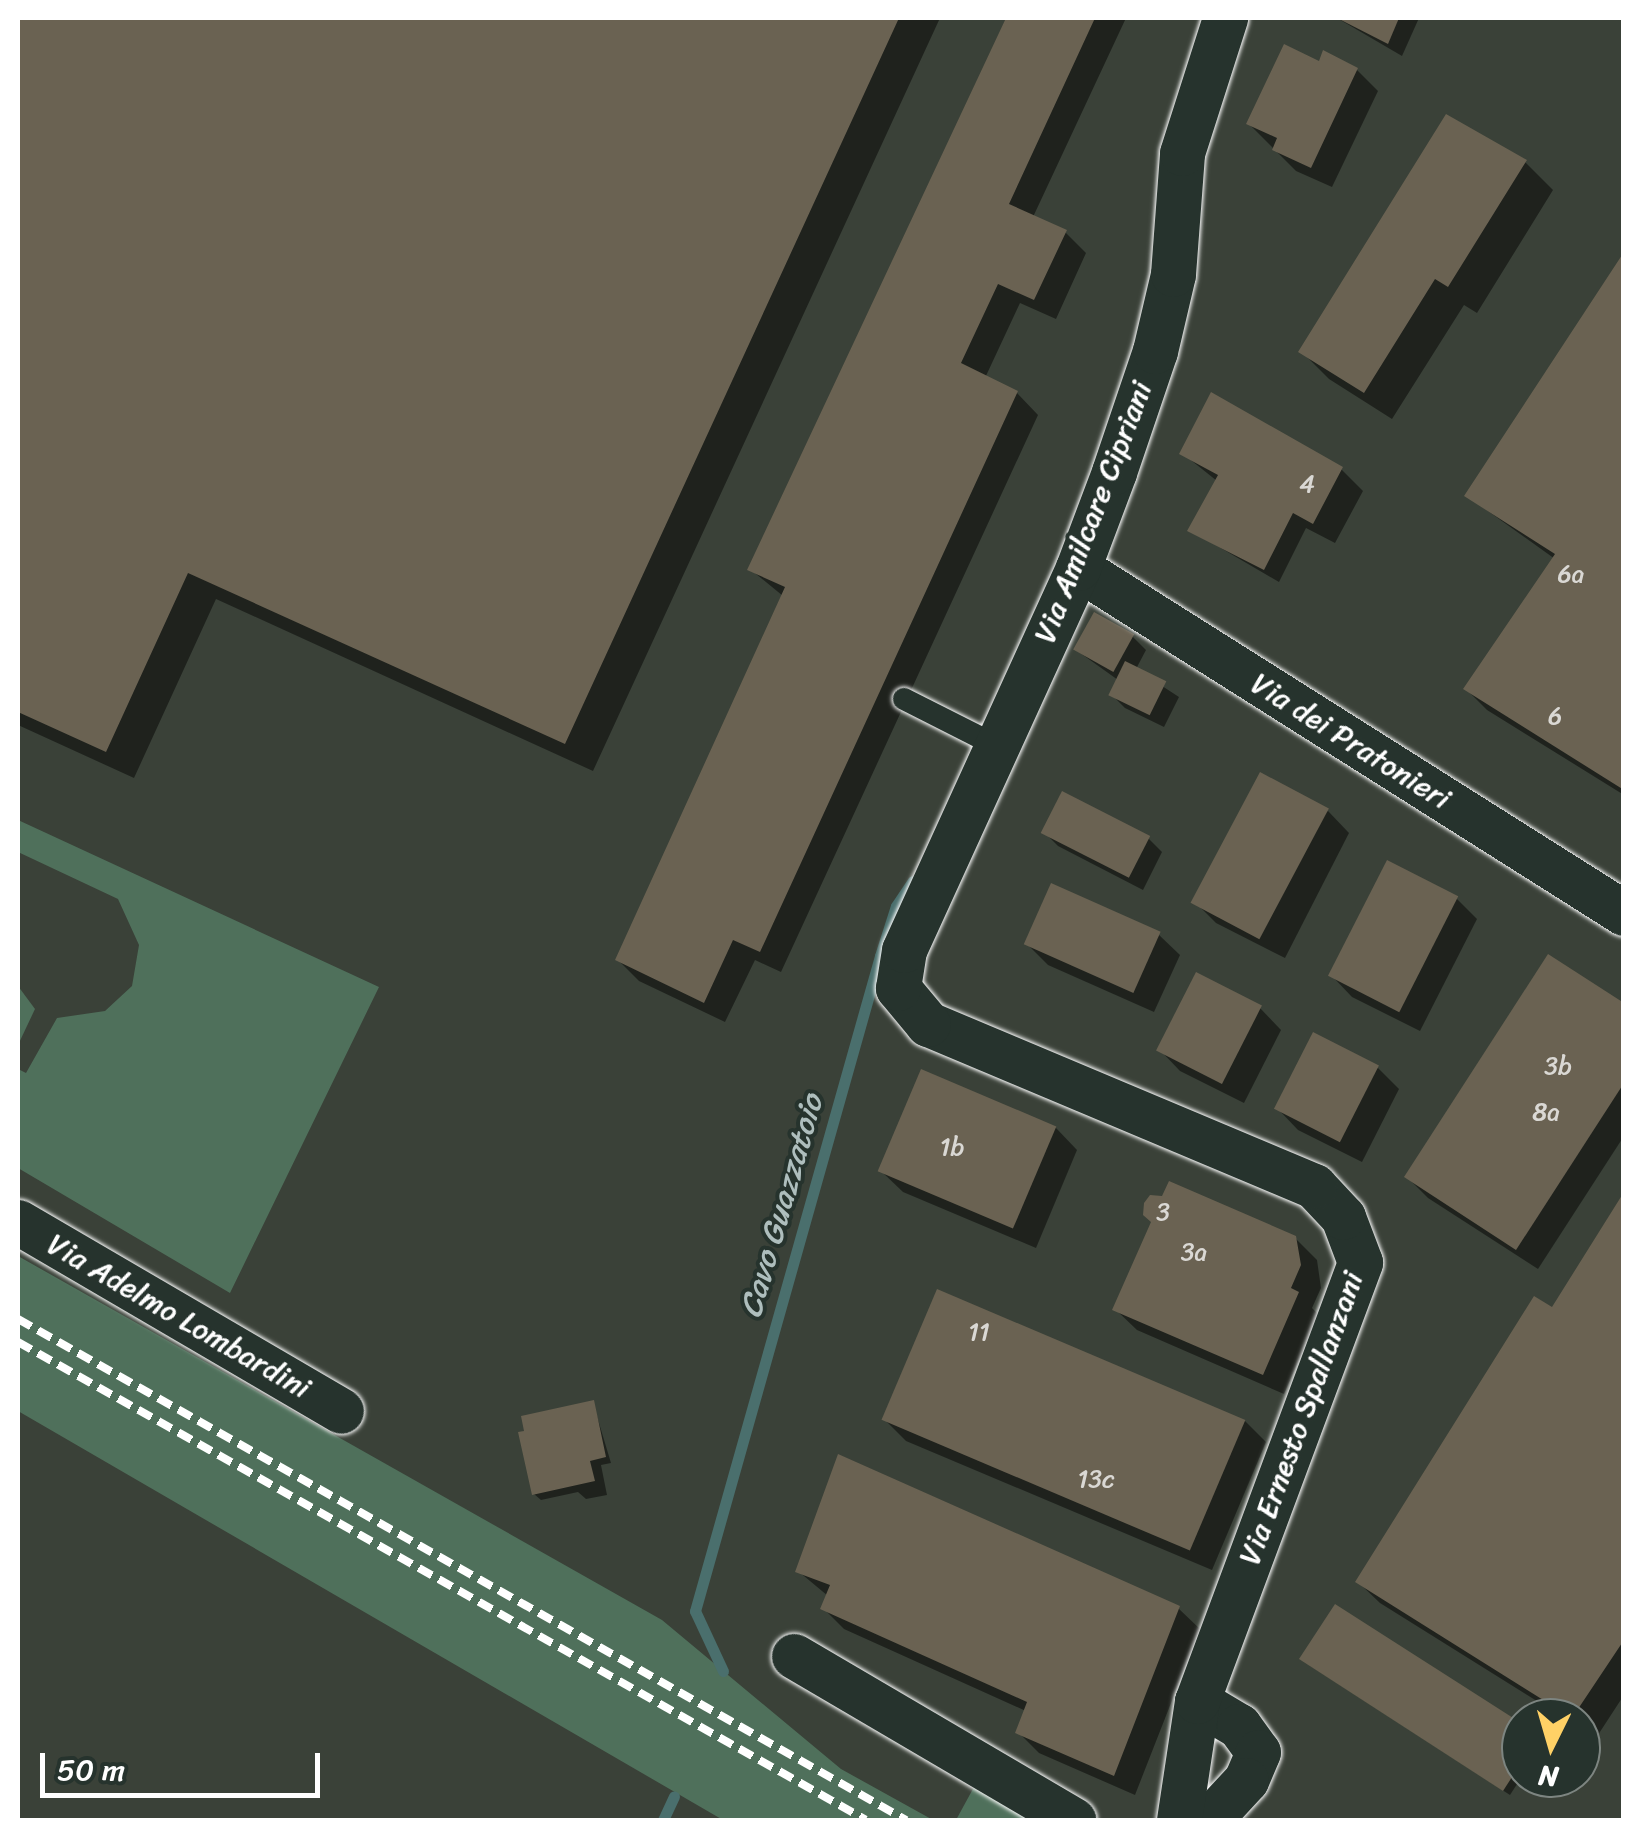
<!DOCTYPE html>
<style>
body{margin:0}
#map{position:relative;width:1641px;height:1838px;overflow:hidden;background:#3a4138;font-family:Sriracha,sans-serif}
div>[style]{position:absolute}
.green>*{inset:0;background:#4f705b}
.shadow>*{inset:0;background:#0007}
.stream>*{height:11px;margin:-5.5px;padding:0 5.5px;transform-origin:5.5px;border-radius:5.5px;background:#4a6f6d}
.building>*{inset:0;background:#6a6252;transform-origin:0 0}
.roads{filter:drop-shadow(0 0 2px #fff) drop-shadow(0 0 2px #fff)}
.lane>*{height:22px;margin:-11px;padding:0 11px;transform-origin:11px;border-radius:11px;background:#26332d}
.street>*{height:45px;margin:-22.5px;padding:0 22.5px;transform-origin:22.5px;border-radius:22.5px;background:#26332d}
.rail>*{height:8px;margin-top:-4px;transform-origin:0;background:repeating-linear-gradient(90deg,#fff 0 15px,transparent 0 23px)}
span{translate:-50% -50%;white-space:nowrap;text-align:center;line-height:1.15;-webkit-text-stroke:8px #26332d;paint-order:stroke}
.number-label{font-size:25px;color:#dad8d4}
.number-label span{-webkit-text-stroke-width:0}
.street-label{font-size:30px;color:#fff}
.water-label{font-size:32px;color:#aebebd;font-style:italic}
.frame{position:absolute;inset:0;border:20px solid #fff;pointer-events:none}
.north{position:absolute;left:1501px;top:1698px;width:100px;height:100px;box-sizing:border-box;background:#26332d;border:2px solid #7d8581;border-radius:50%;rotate:185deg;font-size:28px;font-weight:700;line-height:40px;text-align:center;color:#fff}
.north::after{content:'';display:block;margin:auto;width:35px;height:45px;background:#ffd166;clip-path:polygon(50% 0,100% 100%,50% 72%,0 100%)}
.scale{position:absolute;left:40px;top:1753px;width:280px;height:45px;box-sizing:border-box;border:5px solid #fff;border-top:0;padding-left:12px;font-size:30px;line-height:35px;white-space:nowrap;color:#fff;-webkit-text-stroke:8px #26332d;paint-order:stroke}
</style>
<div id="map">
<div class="green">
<div style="clip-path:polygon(18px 820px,379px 987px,230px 1293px,18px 1168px,18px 1069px,26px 1073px,57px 1018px,105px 1011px,132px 986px,139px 945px,118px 899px,18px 852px)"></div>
<div style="clip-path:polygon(18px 986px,35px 1009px,18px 1045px)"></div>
<div style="clip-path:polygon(18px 1256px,662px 1620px,841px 1769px,933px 1820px,723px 1820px,18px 1411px)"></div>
<div style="clip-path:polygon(974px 1787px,1029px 1820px,956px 1820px)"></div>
</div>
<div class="shadow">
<div style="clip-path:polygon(18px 18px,940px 18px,593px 771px,216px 599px,134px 778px,18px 725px)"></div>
<div style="clip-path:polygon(1008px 18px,1126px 18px,1033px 217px,1065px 232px,1086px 253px,1056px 319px,1020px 303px,985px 378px,1017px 393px,1038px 415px,781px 972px,755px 960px,725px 1022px,639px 981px,618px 960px,783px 596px,750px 569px)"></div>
<div style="clip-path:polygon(1337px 18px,1419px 18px,1402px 56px)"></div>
<div style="clip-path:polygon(1320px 64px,1357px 70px,1378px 91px,1332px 187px,1296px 171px,1249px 124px)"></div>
<div style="clip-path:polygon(1525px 162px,1553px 190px,1477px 313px,1464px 305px,1392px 419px,1329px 379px,1301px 351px)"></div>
<div style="clip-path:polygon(1624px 257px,1624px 795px,1487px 710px,1466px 689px,1555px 559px,1467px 496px)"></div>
<div style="clip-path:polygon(1182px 453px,1341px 469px,1363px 491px,1335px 543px,1306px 528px,1279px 582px,1190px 530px,1217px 481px)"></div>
<div style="clip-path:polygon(1132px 636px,1146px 650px,1136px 669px,1179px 697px,1164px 727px,1125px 708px,1111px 694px,1118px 680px,1076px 650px)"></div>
<div style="clip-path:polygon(1328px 811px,1349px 833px,1285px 958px,1216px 923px,1195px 902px)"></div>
<div style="clip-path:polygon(1044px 832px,1148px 838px,1162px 852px,1143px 890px,1058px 846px)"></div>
<div style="clip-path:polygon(1456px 898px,1477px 919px,1420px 1031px,1352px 997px,1331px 975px)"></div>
<div style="clip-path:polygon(1158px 934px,1180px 955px,1154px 1012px,1048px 965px,1027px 944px)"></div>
<div style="clip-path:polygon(1624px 1005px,1624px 1136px,1538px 1269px,1428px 1198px,1407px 1177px)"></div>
<div style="clip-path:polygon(1260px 1008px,1281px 1030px,1244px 1103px,1180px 1071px,1159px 1049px)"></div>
<div style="clip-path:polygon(1378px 1068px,1399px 1089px,1362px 1162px,1298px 1130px,1277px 1108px)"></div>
<div style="clip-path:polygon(923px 1072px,1056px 1128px,1077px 1150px,1036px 1248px,903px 1192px,881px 1171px)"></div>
<div style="clip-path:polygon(1624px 1196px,1624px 1695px,1596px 1738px,1581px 1729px,1581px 1718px,1564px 1718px,1380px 1603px,1358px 1582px,1553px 1310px)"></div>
<div style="clip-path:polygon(1154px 1222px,1295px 1238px,1317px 1260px,1321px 1288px,1312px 1308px,1319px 1315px,1284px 1394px,1137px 1330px,1115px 1309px)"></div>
<div style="clip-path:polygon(593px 1403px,611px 1463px,601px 1465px,607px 1495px,586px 1499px,578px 1492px,541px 1500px,534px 1494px)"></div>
<div style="clip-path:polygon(885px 1420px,1245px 1421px,1266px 1442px,1212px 1570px,906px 1441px)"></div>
<div style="clip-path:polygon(798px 1571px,1178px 1608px,1200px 1629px,1135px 1795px,1039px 1753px,1018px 1732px,1026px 1711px,844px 1629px,823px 1608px,828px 1596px)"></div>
<div style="clip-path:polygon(1309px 1665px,1521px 1726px,1521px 1778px,1510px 1795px)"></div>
</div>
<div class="stream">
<div style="left:723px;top:1671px;width:66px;rotate:-115deg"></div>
<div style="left:695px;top:1611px;width:681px;rotate:-74.23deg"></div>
<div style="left:880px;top:956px;width:52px;rotate:-72.3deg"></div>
<div style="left:896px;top:906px;width:30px;rotate:-56deg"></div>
<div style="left:663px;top:1820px;width:26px;rotate:-65deg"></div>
</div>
<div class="building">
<div style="clip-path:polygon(18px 18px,899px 18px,565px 744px,188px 573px,106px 752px,18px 712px)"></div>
<div style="clip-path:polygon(1006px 18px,1095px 18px,1009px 204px,1067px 230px,1034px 300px,998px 284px,961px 363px,1018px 391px,760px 952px,733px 940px,704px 1003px,615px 960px,785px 587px,747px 570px)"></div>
<div style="clip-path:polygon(1337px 18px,1399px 18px,1388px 44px)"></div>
<div style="clip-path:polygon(1284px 44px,1319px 61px,1323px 50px,1358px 68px,1311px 168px,1272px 150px,1277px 138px,1246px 124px)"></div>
<div style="clip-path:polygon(1446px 114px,1527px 160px,1448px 287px,1435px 279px,1364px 393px,1298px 352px)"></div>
<div style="clip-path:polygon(1624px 252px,1624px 790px,1463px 689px,1555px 554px,1464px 496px)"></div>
<div style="clip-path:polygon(1211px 392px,1343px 467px,1313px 524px,1293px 513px,1264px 570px,1187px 531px,1218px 475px,1179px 454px)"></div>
<div style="left:1094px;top:612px;width:46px;height:43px;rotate:29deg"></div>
<div style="left:1125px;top:661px;width:46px;height:38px;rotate:26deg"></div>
<div style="left:1260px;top:772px;width:78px;height:148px;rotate:28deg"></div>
<div style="left:1062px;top:791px;width:99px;height:47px;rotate:27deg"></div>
<div style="left:1387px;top:860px;width:80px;height:130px;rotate:27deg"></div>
<div style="left:1051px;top:883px;width:120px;height:67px;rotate:24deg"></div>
<div style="clip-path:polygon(1548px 954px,1624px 1003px,1624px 1083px,1516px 1250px,1404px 1177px)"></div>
<div style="left:1196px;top:972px;width:74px;height:88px;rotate:27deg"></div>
<div style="left:1313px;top:1032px;width:74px;height:86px;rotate:27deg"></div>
<div style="left:921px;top:1069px;width:147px;height:111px;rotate:23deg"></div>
<div style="clip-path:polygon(1169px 1181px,1296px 1236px,1301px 1265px,1291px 1288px,1299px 1292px,1263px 1375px,1112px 1310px,1151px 1222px,1143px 1215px,1144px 1203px,1150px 1195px,1162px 1196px)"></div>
<div style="clip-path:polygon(1624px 1192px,1624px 1640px,1572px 1718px,1355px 1582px,1534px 1296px,1552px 1307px)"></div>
<div style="left:937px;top:1289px;width:335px;height:142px;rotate:23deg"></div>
<div style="clip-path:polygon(594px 1400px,606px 1457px,590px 1461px,595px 1481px,532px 1495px,518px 1432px,524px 1431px,521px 1416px)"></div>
<div style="clip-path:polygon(838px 1454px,1180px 1606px,1114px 1776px,1015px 1733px,1027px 1702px,820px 1609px,830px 1585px,795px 1572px)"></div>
<div style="clip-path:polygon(1335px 1604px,1521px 1723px,1521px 1763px,1503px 1791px,1299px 1659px)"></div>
</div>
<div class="roads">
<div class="lane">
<div style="left:904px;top:699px;width:104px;rotate:26.8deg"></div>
</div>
<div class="street">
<div style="left:1078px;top:568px;width:646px;rotate:32.29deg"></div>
<div style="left:18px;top:1222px;width:374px;rotate:30.3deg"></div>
<div style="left:794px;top:1656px;width:324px;rotate:30.4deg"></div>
<div style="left:1197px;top:1701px;width:49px;rotate:30.8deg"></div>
<div style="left:1239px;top:1726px;width:32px;rotate:54deg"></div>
<div style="left:1258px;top:1752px;width:30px;rotate:113deg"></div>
<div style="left:1246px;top:1780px;width:54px;rotate:132.8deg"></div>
<div style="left:1179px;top:1820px;width:120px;rotate:-81.4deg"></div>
<div style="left:1197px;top:1701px;width:468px;rotate:-69.6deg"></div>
<div style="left:1360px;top:1262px;width:48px;rotate:-110.7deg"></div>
<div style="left:1343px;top:1217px;width:42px;rotate:-133.1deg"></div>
<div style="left:1314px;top:1186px;width:419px;rotate:-157.2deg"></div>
<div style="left:928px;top:1024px;width:47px;rotate:-129.8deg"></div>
<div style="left:898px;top:988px;width:38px;rotate:-81deg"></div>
<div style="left:904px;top:950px;width:420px;rotate:-65.5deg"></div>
<div style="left:1078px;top:568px;width:103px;rotate:-69.4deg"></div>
<div style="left:1114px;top:472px;width:128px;rotate:-71.3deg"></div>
<div style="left:1155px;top:351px;width:79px;rotate:-76.8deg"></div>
<div style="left:1173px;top:274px;width:121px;rotate:-85.7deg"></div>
<div style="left:1182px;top:153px;width:142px;rotate:-72.3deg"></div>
</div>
</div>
<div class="rail">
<div style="left:18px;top:1319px;width:1020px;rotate:29.43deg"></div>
<div style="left:18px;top:1342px;width:973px;rotate:29.41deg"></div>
</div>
<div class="number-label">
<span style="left:1307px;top:484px">4</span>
<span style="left:1571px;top:574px">6a</span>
<span style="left:1555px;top:716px">6</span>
<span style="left:1558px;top:1066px">3b</span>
<span style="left:1546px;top:1112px">8a</span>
<span style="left:952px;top:1147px">1b</span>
<span style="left:1163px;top:1212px">3</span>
<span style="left:1194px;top:1252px">3a</span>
<span style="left:979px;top:1332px">11</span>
<span style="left:1096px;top:1479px">13c</span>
</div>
<div class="street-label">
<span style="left:1093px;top:512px;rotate:-69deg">Via Amilcare Cipriani</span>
<span style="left:1351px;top:741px;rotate:32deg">Via dei Pratonieri</span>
<span style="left:179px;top:1316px;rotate:30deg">Via Adelmo Lombardini</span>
<span style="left:1301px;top:1418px;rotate:-70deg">Via Ernesto Spallanzani</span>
</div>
<div class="water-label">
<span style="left:782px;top:1206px;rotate:-74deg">Cavo Guazzatoio</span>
</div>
<div class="frame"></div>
<div class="north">N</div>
<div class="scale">50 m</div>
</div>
